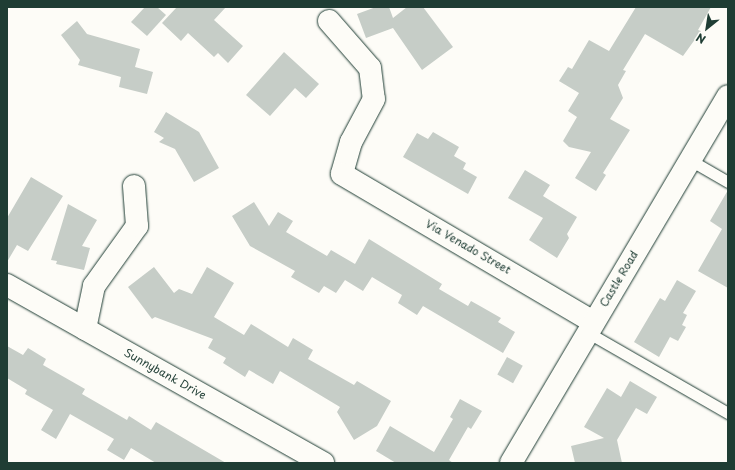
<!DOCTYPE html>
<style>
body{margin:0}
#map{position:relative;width:735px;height:470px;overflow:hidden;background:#fdfcf7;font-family:"Playpen Sans",sans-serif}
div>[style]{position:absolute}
.building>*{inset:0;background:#c6cdc7;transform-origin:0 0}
.roads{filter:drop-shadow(0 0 1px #1f3d34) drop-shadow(0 0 1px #1f3d34)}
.lane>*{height:11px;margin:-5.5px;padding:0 5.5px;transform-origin:5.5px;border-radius:5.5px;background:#fdfcf7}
.street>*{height:22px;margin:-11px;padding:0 11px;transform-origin:11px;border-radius:11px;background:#fdfcf7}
span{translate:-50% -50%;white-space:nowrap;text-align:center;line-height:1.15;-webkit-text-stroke:3px #fdfcf7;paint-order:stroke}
.street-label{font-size:11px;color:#1f3d34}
.frame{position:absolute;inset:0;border:8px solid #1f3d34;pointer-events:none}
.north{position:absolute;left:687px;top:8px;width:40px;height:40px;-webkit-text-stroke:3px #fdfcf7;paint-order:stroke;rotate:210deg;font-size:11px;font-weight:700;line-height:16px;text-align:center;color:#1f3d34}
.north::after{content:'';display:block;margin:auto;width:14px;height:18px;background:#1f3d34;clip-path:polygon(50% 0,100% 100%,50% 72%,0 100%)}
</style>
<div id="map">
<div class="building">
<div style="clip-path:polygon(145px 7px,157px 7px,166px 15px,147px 36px,131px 22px)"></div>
<div style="clip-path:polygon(177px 7px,226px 7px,214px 20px,243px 46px,228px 63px,218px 53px,214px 57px,188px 33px,181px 41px,162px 23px)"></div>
<div style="clip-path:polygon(376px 7px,389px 7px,393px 18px,407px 7px,423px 7px,453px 47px,422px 70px,393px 28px,366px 38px,357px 14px)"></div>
<div style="clip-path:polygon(636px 7px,711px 7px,698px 30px,701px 31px,683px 56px,645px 34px,623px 70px,626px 71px,618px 85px,623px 98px,610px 119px,630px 130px,603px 173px,606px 175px,596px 191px,575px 178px,591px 152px,569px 147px,563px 141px,577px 117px,568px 111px,579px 93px,559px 81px,568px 67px,572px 69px,589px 40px,609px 51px)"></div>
<div style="clip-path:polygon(77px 21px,87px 34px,140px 49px,135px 67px,153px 72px,147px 94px,119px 87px,121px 77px,78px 65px,80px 60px,61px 35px)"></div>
<div style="clip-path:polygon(284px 52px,319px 84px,306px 98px,295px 88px,270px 116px,246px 95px)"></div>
<div style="clip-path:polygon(166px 112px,199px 132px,219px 168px,194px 182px,175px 149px,159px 142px,164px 138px,154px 132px)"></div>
<div style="clip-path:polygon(433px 132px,459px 147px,454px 156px,466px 163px,463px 169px,477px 177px,468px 194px,403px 157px,417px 133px,428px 139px)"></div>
<div style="clip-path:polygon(525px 170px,550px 185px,543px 196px,577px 217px,567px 234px,569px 238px,557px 258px,529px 240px,543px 218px,508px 198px)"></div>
<div style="clip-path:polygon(31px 177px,63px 196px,28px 251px,17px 245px,7px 262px,7px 218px)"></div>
<div style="clip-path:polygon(728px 190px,728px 288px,698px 271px,722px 229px,710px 221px)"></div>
<div style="clip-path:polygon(254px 202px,269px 226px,278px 212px,293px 221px,286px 232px,327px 256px,331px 250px,355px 264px,369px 239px,442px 284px,439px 289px,468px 306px,471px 301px,480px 306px,501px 318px,498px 322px,515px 332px,503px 353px,423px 306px,417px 315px,398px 303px,402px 295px,372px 277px,363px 291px,345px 280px,336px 293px,324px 286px,319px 293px,291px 277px,295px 271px,250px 246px,232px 216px)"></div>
<div style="clip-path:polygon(68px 204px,97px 220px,82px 246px,90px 248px,84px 270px,56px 264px,57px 261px,51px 260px)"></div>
<div style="clip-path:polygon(154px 267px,174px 293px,179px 289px,192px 294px,207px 267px,234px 283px,214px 317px,244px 335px,251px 324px,288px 347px,293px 338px,313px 350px,308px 359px,354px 385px,357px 381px,391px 401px,377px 426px,354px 440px,337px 412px,340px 407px,280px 371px,273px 384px,249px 370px,245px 377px,223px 363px,226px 358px,208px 348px,213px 339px,155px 317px,152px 319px,128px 287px)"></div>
<div style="clip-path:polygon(677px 280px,696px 291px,683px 313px,687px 315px,682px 325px,686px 327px,678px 341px,670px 337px,659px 357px,634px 342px,660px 298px,665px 301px)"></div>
<div style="clip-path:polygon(7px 346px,23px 355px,28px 348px,46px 359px,43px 365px,85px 389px,82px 394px,127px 420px,129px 416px,151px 430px,156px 422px,226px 463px,156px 463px,131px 448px,124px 460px,107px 450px,114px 439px,70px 414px,56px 439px,41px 430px,53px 410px,25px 394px,27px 390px,7px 378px)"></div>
<div style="left:507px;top:357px;width:18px;height:20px;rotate:29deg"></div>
<div style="clip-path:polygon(630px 381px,657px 397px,647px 414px,636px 408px,617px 440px,622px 463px,575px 463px,571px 446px,604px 438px,584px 427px,607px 388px,621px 397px)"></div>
<div style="clip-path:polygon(460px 399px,482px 411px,471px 429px,468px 427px,449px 460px,453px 463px,396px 463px,376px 451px,390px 426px,434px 452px,453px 419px,450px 417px)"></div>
</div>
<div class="roads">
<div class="lane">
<div style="left:690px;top:160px;width:44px;rotate:30.1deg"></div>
<div style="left:587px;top:332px;width:163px;rotate:29.9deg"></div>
</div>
<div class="street">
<div style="left:329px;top:21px;width:62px;rotate:48.9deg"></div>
<div style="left:370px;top:68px;width:31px;rotate:83deg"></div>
<div style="left:374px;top:99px;width:49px;rotate:118.1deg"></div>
<div style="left:351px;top:142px;width:33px;rotate:106deg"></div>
<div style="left:342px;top:174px;width:291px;rotate:30.5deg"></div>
<div style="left:7px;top:285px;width:363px;rotate:29.4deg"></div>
<div style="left:85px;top:329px;width:44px;rotate:-78.2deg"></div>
<div style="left:94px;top:286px;width:74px;rotate:-54.4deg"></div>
<div style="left:137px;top:226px;width:40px;rotate:-94.3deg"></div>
<div style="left:511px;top:463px;width:426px;rotate:-59.4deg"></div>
</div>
</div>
<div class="street-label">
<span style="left:468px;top:247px;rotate:30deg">Via Venado Street</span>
<span style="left:619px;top:279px;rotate:-59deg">Castle Road</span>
<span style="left:165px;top:374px;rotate:29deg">Sunnybank Drive</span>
</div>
<div class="frame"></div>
<div class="north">N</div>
</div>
